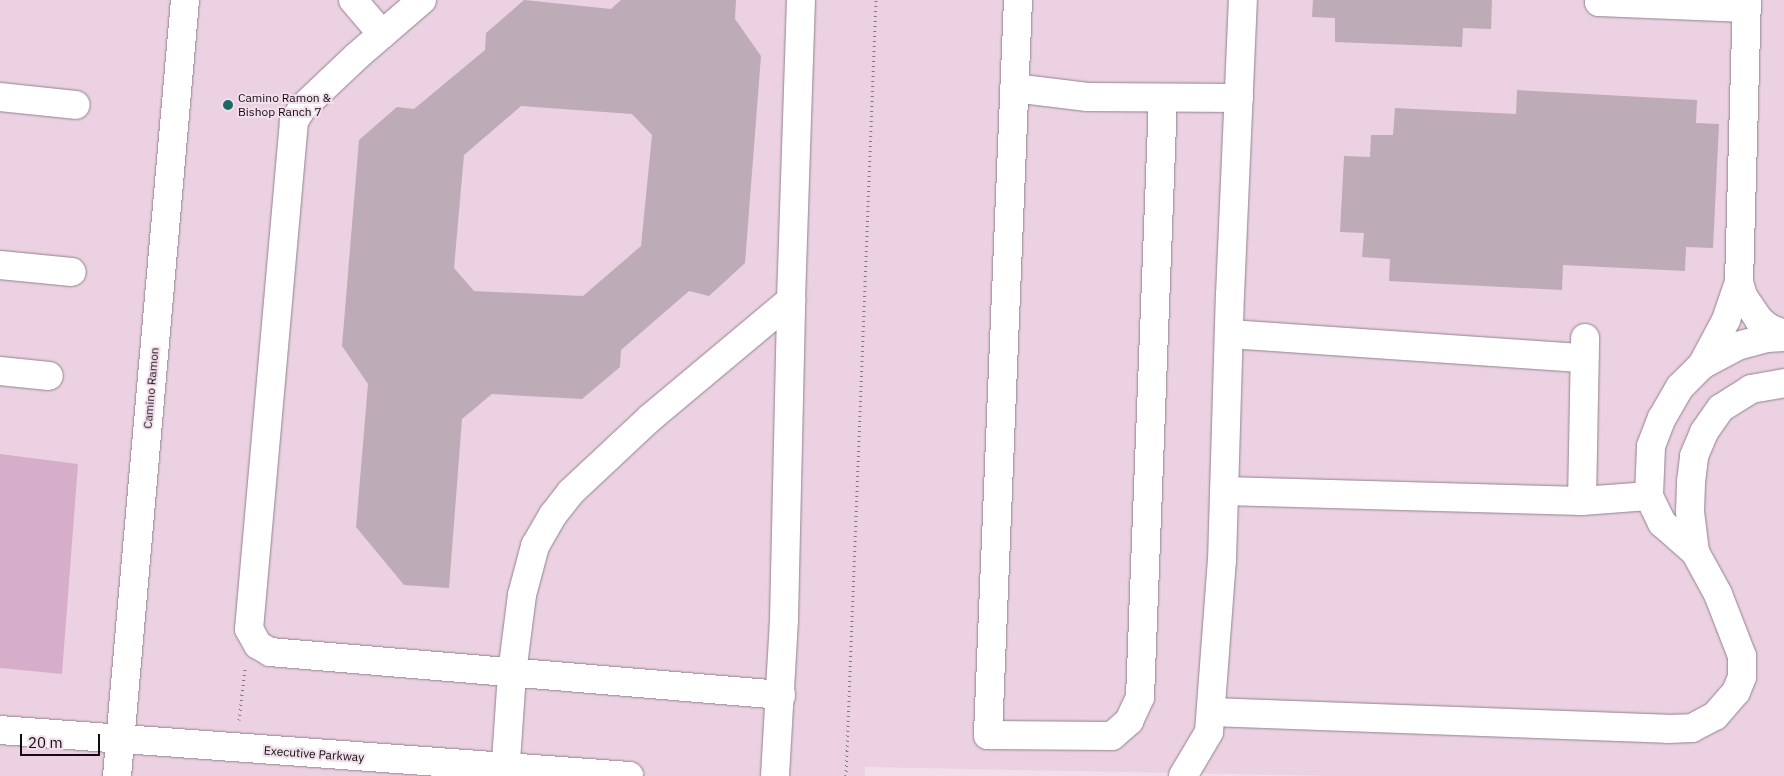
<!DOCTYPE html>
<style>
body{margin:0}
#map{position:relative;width:1784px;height:776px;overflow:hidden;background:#f2dfec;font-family:"IBM Plex Sans",sans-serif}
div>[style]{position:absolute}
.built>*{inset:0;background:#ebd1e2}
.green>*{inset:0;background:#d7aeca}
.building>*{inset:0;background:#bdabb7}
.path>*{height:3px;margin-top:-1.5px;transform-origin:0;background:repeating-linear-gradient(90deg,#83767f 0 1px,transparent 0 5px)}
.roads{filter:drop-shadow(0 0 1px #93828e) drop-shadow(0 0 1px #93828e)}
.minor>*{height:28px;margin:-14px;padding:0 14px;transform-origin:14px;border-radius:14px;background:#fff}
.dots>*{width:14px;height:14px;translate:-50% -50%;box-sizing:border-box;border:2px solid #f2dfec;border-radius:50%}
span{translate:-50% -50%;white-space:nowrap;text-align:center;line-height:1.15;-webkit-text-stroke:4px #f2dfec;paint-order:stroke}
.poi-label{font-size:12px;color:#120b10}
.left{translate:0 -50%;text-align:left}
.street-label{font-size:12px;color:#120b10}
.scale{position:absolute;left:20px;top:734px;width:80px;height:22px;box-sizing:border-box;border:2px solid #120b10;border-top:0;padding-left:6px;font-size:15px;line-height:18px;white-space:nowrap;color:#120b10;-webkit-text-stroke:4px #f2dfec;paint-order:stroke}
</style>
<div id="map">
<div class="built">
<div style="clip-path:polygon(0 0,1784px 0,1784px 776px,1334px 776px,865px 767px,865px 776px,0 776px)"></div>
</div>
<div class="green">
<div style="clip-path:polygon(0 454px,78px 464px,62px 674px,0 668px)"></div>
</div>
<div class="building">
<div style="clip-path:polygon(evenodd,524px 0,611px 9px,621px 0,736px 0,735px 19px,761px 56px,745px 263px,709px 296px,689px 291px,621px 350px,620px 367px,582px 399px,492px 394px,462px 419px,449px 588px,404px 585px,356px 527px,368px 384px,342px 346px,359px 140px,397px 107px,414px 109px,485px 50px,486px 33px,524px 0,521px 106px,632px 114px,652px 135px,641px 246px,583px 296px,474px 291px,454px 268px,464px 155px,521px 106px)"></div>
<div style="clip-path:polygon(1313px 0,1492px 0,1491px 29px,1463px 28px,1462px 47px,1335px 42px,1335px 18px,1312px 17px)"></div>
<div style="clip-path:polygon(1517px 90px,1697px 100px,1696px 123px,1719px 124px,1713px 248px,1686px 247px,1685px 271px,1563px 265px,1562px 290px,1389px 281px,1390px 259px,1362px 257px,1364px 233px,1340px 232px,1344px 156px,1370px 157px,1371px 135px,1393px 135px,1395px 108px,1516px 114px)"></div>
</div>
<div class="path">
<div style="left:239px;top:720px;width:51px;rotate:-83.3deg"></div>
<div style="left:846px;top:776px;width:777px;rotate:-87.79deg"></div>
</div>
<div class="roads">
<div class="minor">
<div style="left:353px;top:0;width:45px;rotate:49.5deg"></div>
<div style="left:422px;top:0;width:86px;rotate:139.3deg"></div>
<div style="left:357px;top:56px;width:74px;rotate:136.6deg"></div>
<div style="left:303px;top:107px;width:17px;rotate:123deg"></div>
<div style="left:294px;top:121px;width:510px;rotate:95.06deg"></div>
<div style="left:249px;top:629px;width:18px;rotate:61deg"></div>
<div style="left:258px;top:645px;width:14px;rotate:30deg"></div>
<div style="left:270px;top:652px;width:513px;rotate:4.81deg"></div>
<div style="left:1018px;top:0;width:736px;rotate:92.34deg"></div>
<div style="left:988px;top:735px;width:124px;rotate:0.5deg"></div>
<div style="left:1112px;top:736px;width:23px;rotate:-41deg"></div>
<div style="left:1129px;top:721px;width:26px;rotate:-65deg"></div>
<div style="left:1140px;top:697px;width:598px;rotate:-87.8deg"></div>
<div style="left:1599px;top:0;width:2px;rotate:90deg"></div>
<div style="left:1599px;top:2px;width:147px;rotate:2.3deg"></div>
<div style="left:1014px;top:88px;width:74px;rotate:7deg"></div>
<div style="left:1087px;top:97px;width:152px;rotate:0.4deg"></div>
<div style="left:0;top:97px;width:76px;rotate:6deg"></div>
<div style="left:0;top:265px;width:72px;rotate:5.6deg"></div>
<div style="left:1739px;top:282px;width:15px;rotate:74deg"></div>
<div style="left:1743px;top:296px;width:29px;rotate:56deg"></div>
<div style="left:1759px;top:320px;width:13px;rotate:39deg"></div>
<div style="left:1769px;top:328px;width:16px;rotate:22deg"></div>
<div style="left:1229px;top:334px;width:356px;rotate:3.9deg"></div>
<div style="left:1702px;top:365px;width:51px;rotate:-61.9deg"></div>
<div style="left:1726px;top:320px;width:40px;rotate:-71.1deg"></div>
<div style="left:1739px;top:282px;width:282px;rotate:-88.4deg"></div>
<div style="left:0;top:371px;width:49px;rotate:5.8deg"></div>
<div style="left:1224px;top:491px;width:358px;rotate:1.6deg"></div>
<div style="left:1582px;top:501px;width:67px;rotate:-4.3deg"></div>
<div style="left:1582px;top:501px;width:163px;rotate:-88.9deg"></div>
<div style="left:1695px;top:552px;width:40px;rotate:-97.1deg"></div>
<div style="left:1690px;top:512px;width:30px;rotate:-88deg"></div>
<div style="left:1691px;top:482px;width:26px;rotate:-83deg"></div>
<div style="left:1694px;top:456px;width:26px;rotate:-67deg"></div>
<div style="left:1704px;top:432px;width:29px;rotate:-55deg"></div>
<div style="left:1721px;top:408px;width:36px;rotate:-32deg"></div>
<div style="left:1751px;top:389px;width:34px;rotate:-10deg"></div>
<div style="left:1211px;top:712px;width:456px;rotate:2.1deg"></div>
<div style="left:1667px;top:729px;width:25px;rotate:-2deg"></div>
<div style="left:1692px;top:728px;width:26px;rotate:-28deg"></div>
<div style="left:1715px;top:716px;width:32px;rotate:-49deg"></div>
<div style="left:1736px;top:692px;width:16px;rotate:-68deg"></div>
<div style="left:1742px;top:677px;width:21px;rotate:-90deg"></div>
<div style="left:1742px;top:656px;width:66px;rotate:-111.2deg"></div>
<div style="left:1718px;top:594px;width:48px;rotate:-118.7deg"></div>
<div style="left:1695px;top:552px;width:44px;rotate:-138.7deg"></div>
<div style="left:1662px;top:523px;width:30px;rotate:-116deg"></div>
<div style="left:1649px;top:496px;width:50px;rotate:-87.7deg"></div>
<div style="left:1651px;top:446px;width:30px;rotate:-69deg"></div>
<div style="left:1662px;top:418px;width:36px;rotate:-60deg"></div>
<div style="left:1680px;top:387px;width:31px;rotate:-45deg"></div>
<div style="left:1702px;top:365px;width:40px;rotate:-28deg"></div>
<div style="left:1737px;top:346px;width:31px;rotate:-15deg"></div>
<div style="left:1767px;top:338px;width:17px;rotate:-3deg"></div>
<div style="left:0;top:730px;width:631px;rotate:4.18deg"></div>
<div style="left:117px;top:776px;width:779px;rotate:-84.99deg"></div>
<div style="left:505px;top:776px;width:103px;rotate:-86.1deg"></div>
<div style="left:512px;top:673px;width:79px;rotate:-82.7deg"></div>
<div style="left:522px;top:595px;width:51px;rotate:-75.1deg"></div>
<div style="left:535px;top:546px;width:36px;rotate:-60deg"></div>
<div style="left:553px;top:515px;width:29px;rotate:-52deg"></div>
<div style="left:571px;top:492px;width:108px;rotate:-43.1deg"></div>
<div style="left:650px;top:418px;width:184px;rotate:-39.9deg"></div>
<div style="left:775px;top:776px;width:157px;rotate:-86.7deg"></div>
<div style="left:784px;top:619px;width:319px;rotate:-88.7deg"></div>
<div style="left:791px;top:300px;width:300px;rotate:-88.1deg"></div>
<div style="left:1183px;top:776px;width:51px;rotate:-59.4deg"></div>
<div style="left:1209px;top:732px;width:171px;rotate:-85.7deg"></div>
<div style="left:1222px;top:561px;width:266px;rotate:-88.3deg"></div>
<div style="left:1230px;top:295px;width:295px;rotate:-87.5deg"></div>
</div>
</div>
<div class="dots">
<div style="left:228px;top:105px;background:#1d6862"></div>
</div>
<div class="poi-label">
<span class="left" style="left:238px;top:105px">Camino Ramon &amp;<br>Bishop Ranch 7</span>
</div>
<div class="street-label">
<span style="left:151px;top:388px;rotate:-85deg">Camino Ramon</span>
<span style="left:314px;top:754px;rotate:4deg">Executive Parkway</span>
</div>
<div class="scale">20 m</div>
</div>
